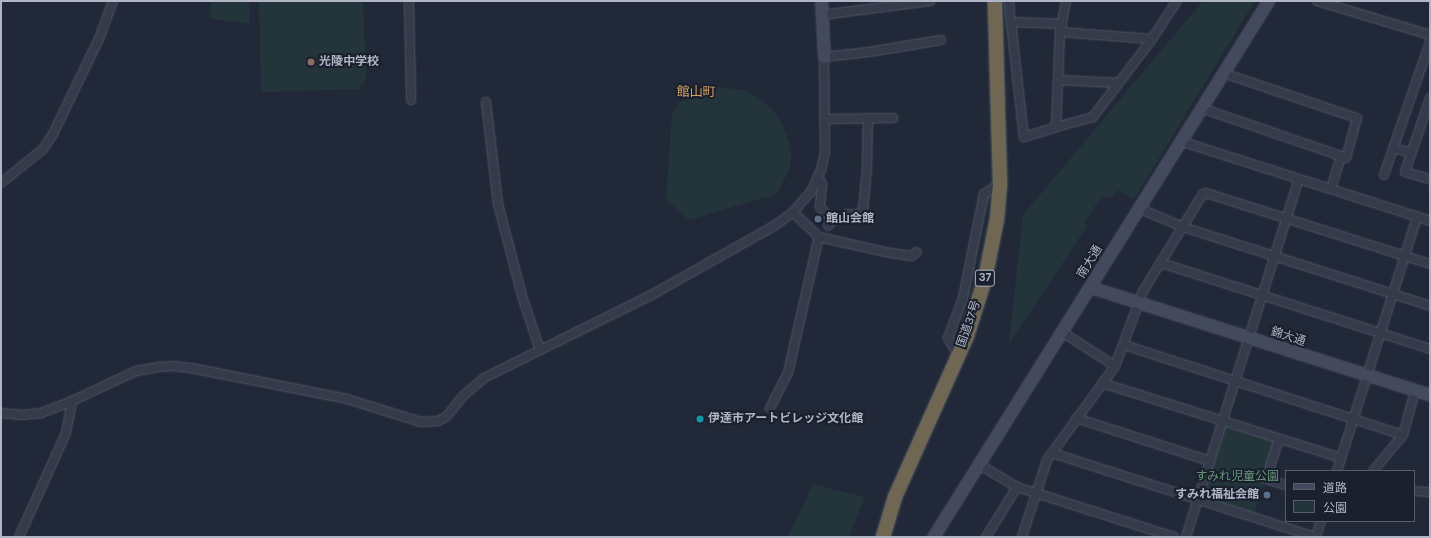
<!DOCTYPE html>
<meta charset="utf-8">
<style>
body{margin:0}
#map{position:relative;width:1431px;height:538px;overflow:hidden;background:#212939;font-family:Karla,"Noto Sans JP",sans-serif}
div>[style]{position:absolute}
.green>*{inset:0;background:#23353a}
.roads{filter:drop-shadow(0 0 1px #505664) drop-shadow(0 0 1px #505664)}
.street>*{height:8px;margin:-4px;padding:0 4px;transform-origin:4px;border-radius:4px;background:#353b4a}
.secondary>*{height:11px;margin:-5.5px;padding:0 5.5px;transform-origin:5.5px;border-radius:5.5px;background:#434a5d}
.highway>*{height:14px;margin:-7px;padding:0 7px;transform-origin:7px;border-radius:7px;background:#706752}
.dots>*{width:11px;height:11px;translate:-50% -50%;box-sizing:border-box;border:2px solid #1a202e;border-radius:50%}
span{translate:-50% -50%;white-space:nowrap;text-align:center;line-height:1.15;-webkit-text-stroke:4px #1a202e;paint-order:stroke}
.shield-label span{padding:1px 3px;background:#1a202e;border:1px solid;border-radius:3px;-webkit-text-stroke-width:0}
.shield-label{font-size:11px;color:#b0b6c6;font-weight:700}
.poi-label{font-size:12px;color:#b0b6c6;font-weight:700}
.left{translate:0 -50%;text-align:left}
.right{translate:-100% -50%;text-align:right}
.street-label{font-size:12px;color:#b0b6c6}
.park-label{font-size:12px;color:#679677}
.neighbourhood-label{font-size:13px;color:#d29e5e}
.frame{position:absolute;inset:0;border:2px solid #b0b6c6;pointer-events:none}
.legend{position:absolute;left:1285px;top:470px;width:130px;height:52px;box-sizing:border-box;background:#1a202e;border:1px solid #565c6b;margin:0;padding:5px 7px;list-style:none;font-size:12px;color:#b0b6c6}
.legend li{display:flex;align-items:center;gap:8px;height:20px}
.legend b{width:20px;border:1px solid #565c6b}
</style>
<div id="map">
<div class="green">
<div style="clip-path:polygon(212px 1px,250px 1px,249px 24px,209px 18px)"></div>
<div style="clip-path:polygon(259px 1px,363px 1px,366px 80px,358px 89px,261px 92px)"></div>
<div style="clip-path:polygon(1203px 1px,1255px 1px,1134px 199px,1117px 190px,1112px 197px,1101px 197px,1084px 223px,1087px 226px,1009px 344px,1023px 215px)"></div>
<div style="clip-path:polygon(719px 87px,743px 90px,754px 95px,773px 110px,780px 119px,789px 142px,791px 156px,790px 168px,777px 194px,689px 220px,666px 200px,672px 115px,680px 102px,706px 89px)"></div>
<div style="clip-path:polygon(1226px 424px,1276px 441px,1254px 515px,1204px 499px,1202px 496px)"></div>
<div style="clip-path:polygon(813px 484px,865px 497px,849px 537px,788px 537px)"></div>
</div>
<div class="roads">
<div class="street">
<div style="left:409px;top:1px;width:99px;rotate:88.8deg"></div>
<div style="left:1009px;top:1px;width:21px;rotate:85deg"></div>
<div style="left:1011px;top:22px;width:51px;rotate:2.2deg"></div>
<div style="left:1066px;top:1px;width:32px;rotate:101deg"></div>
<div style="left:1060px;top:32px;width:95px;rotate:92.4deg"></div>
<div style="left:1056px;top:127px;width:38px;rotate:-15deg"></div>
<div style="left:1093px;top:117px;width:98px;rotate:-52.9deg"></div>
<div style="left:1152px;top:39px;width:45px;rotate:-56.7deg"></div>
<div style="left:1317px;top:1px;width:118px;rotate:16.7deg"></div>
<div style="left:822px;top:15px;width:109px;rotate:-7.4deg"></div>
<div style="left:1011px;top:22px;width:116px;rotate:83.6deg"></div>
<div style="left:1024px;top:137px;width:34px;rotate:-17deg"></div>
<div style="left:1060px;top:32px;width:92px;rotate:4.4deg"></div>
<div style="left:1223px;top:73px;width:141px;rotate:18.6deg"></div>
<div style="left:1357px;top:118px;width:41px;rotate:105.4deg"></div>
<div style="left:1346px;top:158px;width:5px;rotate:-158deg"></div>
<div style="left:1341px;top:156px;width:34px;rotate:107deg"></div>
<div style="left:1058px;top:80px;width:59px;rotate:2.9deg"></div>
<div style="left:1430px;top:98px;width:78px;rotate:108.7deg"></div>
<div style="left:1405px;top:172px;width:26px;rotate:16deg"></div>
<div style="left:486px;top:102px;width:103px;rotate:83.3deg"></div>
<div style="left:498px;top:204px;width:98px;rotate:75.3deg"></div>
<div style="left:523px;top:299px;width:54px;rotate:71.6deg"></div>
<div style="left:1201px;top:108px;width:148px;rotate:18.9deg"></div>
<div style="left:824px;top:119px;width:69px;rotate:-0.8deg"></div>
<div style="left:1180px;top:141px;width:262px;rotate:17.7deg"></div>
<div style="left:1394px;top:148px;width:18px;rotate:16deg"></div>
<div style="left:1384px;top:175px;width:141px;rotate:-70.9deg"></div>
<div style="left:818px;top:177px;width:8px;rotate:60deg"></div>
<div style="left:822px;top:184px;width:23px;rotate:95deg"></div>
<div style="left:820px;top:207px;width:18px;rotate:49deg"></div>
<div style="left:832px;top:221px;width:6px;rotate:129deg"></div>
<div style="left:1px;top:183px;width:54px;rotate:-39deg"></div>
<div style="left:43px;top:149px;width:18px;rotate:-56deg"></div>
<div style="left:53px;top:134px;width:106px;rotate:-64.2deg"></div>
<div style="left:99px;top:39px;width:40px;rotate:-69.8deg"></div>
<div style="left:1138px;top:208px;width:49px;rotate:22.9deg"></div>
<div style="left:1183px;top:227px;width:259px;rotate:17.7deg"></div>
<div style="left:793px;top:212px;width:36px;rotate:44deg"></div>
<div style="left:819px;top:237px;width:73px;rotate:12.7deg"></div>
<div style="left:890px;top:253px;width:22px;rotate:8deg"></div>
<div style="left:912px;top:256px;width:6px;rotate:-39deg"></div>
<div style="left:847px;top:214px;width:11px;rotate:5deg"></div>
<div style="left:858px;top:215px;width:7px;rotate:-45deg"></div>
<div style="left:863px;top:210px;width:41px;rotate:-84.4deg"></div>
<div style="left:867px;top:169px;width:51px;rotate:-88.9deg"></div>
<div style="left:1161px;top:263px;width:282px;rotate:17.7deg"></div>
<div style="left:1062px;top:332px;width:63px;rotate:32.7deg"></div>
<div style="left:1124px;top:345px;width:293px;rotate:17.9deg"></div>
<div style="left:958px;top:355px;width:20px;rotate:-120deg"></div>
<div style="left:948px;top:338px;width:43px;rotate:-69.4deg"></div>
<div style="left:963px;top:298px;width:106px;rotate:-78.6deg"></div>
<div style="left:984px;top:194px;width:19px;rotate:-32deg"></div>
<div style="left:1102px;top:383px;width:250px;rotate:17.4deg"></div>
<div style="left:770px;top:408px;width:39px;rotate:-63deg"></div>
<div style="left:788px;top:373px;width:139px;rotate:-77.2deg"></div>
<div style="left:1px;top:413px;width:22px;rotate:5deg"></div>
<div style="left:23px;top:415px;width:18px;rotate:-6deg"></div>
<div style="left:41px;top:413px;width:33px;rotate:-21deg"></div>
<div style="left:72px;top:401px;width:71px;rotate:-25.1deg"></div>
<div style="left:136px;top:371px;width:22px;rotate:-10deg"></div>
<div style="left:158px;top:367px;width:15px;rotate:-4deg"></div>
<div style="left:173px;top:366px;width:23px;rotate:7deg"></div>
<div style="left:196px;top:369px;width:154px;rotate:11.2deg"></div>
<div style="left:347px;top:399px;width:77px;rotate:17.3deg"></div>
<div style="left:421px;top:422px;width:17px;rotate:-3deg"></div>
<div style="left:438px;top:421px;width:9px;rotate:-27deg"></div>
<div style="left:446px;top:417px;width:28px;rotate:-51deg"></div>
<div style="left:464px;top:395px;width:26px;rotate:-40deg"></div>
<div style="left:484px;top:378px;width:191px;rotate:-26.4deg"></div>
<div style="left:655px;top:293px;width:137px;rotate:-29.4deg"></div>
<div style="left:774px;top:226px;width:24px;rotate:-36deg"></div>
<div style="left:793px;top:212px;width:29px;rotate:-49deg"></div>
<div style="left:812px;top:190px;width:22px;rotate:-66deg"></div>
<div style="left:821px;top:170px;width:18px;rotate:-77deg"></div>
<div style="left:825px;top:152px;width:95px;rotate:-90.6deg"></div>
<div style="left:824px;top:57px;width:45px;rotate:-6.3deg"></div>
<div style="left:869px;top:52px;width:73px;rotate:-9.5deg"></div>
<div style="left:1076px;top:418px;width:141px;rotate:17.8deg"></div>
<div style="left:1279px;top:439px;width:42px;rotate:108deg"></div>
<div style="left:1266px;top:479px;width:21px;rotate:17deg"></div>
<div style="left:1052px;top:453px;width:277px;rotate:17.7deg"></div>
<div style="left:980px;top:465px;width:43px;rotate:30.7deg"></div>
<div style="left:1017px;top:487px;width:165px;rotate:17.7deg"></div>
<div style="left:1337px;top:471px;width:266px;rotate:-72.5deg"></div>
<div style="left:1373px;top:471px;width:47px;rotate:-50.2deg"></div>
<div style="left:1403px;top:435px;width:46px;rotate:-74.7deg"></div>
<div style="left:1414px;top:491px;width:16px;rotate:4deg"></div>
<div style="left:19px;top:537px;width:114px;rotate:-65.7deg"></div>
<div style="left:66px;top:433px;width:33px;rotate:-79deg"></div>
<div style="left:986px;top:537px;width:59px;rotate:-58.2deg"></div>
<div style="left:1022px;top:537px;width:81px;rotate:-72deg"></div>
<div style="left:1047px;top:460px;width:116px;rotate:-54.1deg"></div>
<div style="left:1115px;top:366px;width:80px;rotate:-69.5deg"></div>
<div style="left:1143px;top:291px;width:114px;rotate:-58.3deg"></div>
<div style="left:1203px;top:194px;width:3px;rotate:-18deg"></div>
<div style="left:1206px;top:193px;width:235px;rotate:17.6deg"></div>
<div style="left:1186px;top:537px;width:375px;rotate:-72.5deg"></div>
<div style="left:1316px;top:537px;width:17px;rotate:-73deg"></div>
</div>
<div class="secondary">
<div style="left:821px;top:1px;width:56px;rotate:86.9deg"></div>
<div style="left:1090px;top:287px;width:357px;rotate:17.6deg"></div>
<div style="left:933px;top:537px;width:632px;rotate:-57.99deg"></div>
</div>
<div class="highway">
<div style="left:883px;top:537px;width:42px;rotate:-73.3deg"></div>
<div style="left:895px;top:497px;width:176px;rotate:-65.9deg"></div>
<div style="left:967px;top:336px;width:60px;rotate:-72.5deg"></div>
<div style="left:985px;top:279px;width:61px;rotate:-78.7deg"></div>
<div style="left:997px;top:219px;width:35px;rotate:-85deg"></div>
<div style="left:1000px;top:184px;width:183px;rotate:-91.6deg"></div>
</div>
</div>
<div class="dots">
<div style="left:311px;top:62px;background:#8d6e63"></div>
<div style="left:818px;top:219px;background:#5c6f8a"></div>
<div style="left:700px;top:419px;background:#0f9aa8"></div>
<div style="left:1267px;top:495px;background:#5c6f8a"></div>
</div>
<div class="shield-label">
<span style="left:985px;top:278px">37</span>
</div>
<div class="poi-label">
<span class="left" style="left:319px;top:62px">光陵中学校</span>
<span class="left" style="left:826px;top:219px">館山会館</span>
<span class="left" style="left:708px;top:419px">伊達市アートビレッジ文化館</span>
<span class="right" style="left:1259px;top:495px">すみれ福祉会館</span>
</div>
<div class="street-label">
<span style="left:1090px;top:262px;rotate:-58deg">南大通</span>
<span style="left:969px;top:324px;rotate:-71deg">国道37号</span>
<span style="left:1288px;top:337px;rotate:18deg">錦大通</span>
</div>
<div class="park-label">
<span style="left:1237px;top:477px">すみれ児童公園</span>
</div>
<div class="neighbourhood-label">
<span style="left:696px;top:92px">館山町</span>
</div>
<div class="frame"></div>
<ul class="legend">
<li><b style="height:5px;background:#434a5d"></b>道路</li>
<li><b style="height:11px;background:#23353a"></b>公園</li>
</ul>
</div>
